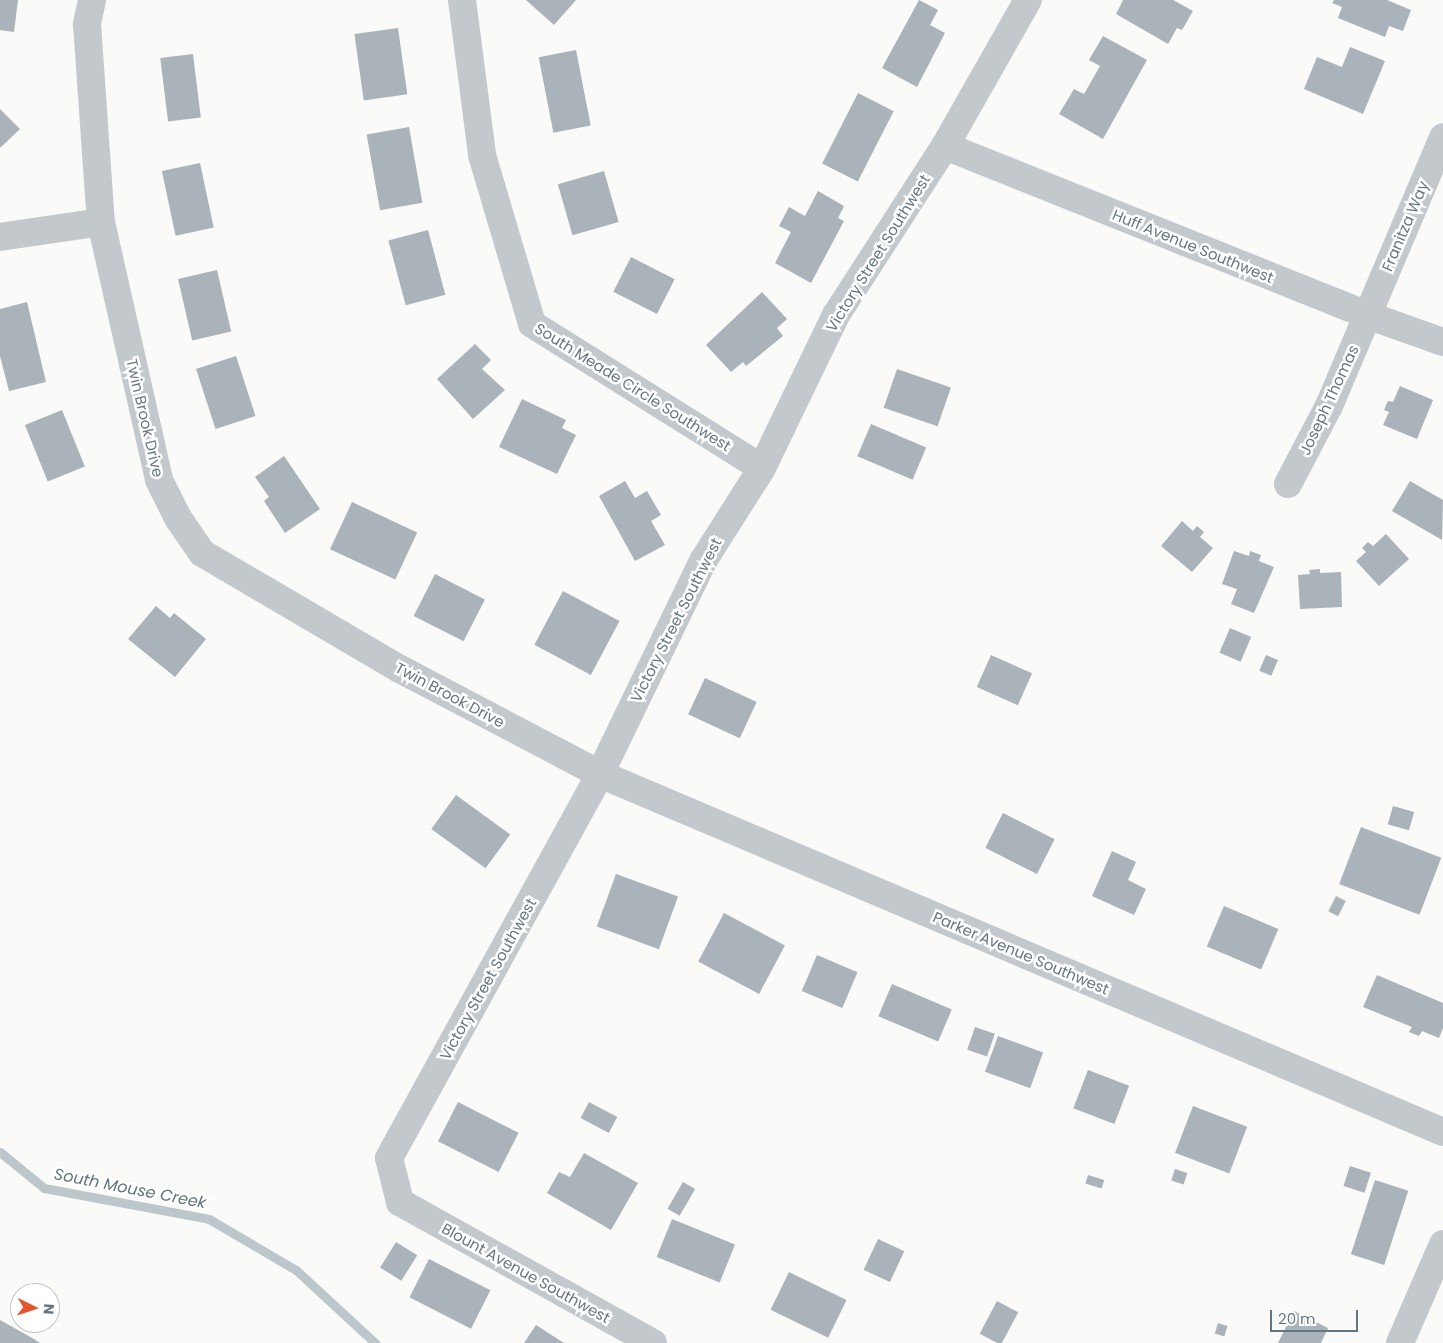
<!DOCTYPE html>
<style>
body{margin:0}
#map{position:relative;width:1443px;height:1343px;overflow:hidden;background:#fafaf8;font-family:Poppins,sans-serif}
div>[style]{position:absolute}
.stream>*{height:9px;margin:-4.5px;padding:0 4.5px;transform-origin:4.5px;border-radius:4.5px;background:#bbc7cb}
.building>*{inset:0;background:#aab3b9;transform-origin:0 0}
.street>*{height:28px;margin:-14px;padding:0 14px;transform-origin:14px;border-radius:14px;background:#c3c8cc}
span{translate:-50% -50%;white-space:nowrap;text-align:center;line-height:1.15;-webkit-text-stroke:5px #fff;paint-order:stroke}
.street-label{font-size:15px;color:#657683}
.water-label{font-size:16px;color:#60757c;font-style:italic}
.north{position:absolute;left:10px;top:1283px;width:50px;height:50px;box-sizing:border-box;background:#fff;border:1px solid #c1c8cd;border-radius:50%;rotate:94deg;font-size:14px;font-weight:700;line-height:20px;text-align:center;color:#657683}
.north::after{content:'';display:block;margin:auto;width:18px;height:22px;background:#e4572e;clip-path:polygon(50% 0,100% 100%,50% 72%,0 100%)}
.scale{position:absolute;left:1270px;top:1310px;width:88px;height:22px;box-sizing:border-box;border:2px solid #657683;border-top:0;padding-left:6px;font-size:15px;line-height:18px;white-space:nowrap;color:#657683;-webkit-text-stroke:4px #fff;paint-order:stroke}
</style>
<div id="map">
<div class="stream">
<div style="left:0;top:1152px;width:57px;rotate:39.3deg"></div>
<div style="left:44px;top:1188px;width:168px;rotate:10.6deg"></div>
<div style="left:209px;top:1219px;width:101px;rotate:30.4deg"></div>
<div style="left:296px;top:1270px;width:108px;rotate:42.7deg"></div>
</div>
<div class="building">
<div style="clip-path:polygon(0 0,18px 0,14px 32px,0 30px)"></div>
<div style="clip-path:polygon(526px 0,576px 0,554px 25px)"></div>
<div style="clip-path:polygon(919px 0,938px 10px,930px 25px,945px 33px,917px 87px,882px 68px)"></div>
<div style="clip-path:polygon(1123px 0,1173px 0,1193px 11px,1182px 30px,1177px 28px,1168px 44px,1116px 14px)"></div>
<div style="clip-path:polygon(1334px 0,1387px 0,1411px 10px,1403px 31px,1389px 26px,1385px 37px,1338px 18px,1342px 7px,1332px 3px)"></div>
<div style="left:398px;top:28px;width:67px;height:44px;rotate:82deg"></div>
<div style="clip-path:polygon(1103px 36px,1147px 60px,1103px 139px,1059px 114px,1074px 89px,1084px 94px,1100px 66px,1089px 60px)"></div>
<div style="clip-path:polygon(1350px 47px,1385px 61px,1363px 114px,1304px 89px,1317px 57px,1342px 67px)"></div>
<div style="left:576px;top:50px;width:77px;height:38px;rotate:79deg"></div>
<div style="left:193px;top:54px;width:64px;height:33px;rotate:83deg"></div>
<div style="left:858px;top:93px;width:40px;height:79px;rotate:27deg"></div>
<div style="clip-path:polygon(0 109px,20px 129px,0 148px)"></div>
<div style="left:409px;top:127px;width:77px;height:43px;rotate:80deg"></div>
<div style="left:200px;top:163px;width:66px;height:39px;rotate:78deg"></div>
<div style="left:604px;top:171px;width:53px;height:48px;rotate:74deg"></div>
<div style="clip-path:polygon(818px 191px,844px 206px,838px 218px,844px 221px,811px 283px,775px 263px,791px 232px,779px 226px,789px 207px,805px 216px)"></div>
<div style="left:428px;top:230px;width:67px;height:41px;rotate:75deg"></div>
<div style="left:631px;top:257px;width:49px;height:39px;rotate:27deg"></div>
<div style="left:217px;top:270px;width:63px;height:40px;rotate:77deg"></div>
<div style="clip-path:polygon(762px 292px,787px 319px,777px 328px,783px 336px,746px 366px,743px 362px,731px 372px,706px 345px)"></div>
<div style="clip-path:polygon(27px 302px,46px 382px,9px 391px,0 356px,0 309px)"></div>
<div style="clip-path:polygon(475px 344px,491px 360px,482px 369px,505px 390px,473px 419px,437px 379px)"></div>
<div style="left:236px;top:356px;width:63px;height:42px;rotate:72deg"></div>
<div style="left:897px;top:369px;width:57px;height:41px;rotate:19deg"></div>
<div style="clip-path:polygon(1400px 386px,1433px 400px,1417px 439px,1383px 425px,1389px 412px,1384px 410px,1388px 401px,1393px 402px)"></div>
<div style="clip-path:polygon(522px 399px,566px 420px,562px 428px,576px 435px,557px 474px,499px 447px)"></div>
<div style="left:62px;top:410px;width:61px;height:40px;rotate:68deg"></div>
<div style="left:871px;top:424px;width:60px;height:35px;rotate:23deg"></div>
<div style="clip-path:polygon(284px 456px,320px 509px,285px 533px,264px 501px,269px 497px,255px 477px)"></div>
<div style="clip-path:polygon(625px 481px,635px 498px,647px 491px,661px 515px,651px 521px,665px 545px,635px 561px,599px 496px)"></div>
<div style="clip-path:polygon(1410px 481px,1443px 500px,1442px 540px,1392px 511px)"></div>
<div style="left:352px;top:502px;width:72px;height:52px;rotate:25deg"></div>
<div style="clip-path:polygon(1182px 521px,1193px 531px,1197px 526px,1204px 532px,1200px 537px,1213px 548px,1192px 572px,1161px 546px)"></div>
<div style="clip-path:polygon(1386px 534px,1409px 559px,1379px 586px,1356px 561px,1366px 552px,1362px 548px,1368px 542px,1373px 546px)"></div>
<div style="clip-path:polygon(1234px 551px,1249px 556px,1250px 551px,1261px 555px,1259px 561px,1274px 567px,1254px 613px,1231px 604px,1237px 589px,1222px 584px)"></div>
<div style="clip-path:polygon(1320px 569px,1320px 573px,1341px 572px,1342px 607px,1300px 609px,1298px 575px,1310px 574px,1309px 570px)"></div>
<div style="left:435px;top:574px;width:56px;height:47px;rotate:27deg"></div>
<div style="left:563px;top:591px;width:64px;height:61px;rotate:28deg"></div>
<div style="clip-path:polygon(156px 606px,170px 618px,174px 613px,206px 639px,175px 677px,128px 639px)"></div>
<div style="left:1230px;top:628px;width:23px;height:27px;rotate:23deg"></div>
<div style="left:991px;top:655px;width:45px;height:35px;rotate:24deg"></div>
<div style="left:1266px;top:655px;width:13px;height:17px;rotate:23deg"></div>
<div style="left:705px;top:678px;width:57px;height:40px;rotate:25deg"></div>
<div style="left:456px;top:795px;width:67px;height:42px;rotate:36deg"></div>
<div style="left:1393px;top:806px;width:22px;height:19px;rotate:16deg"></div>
<div style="left:1003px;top:813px;width:58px;height:39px;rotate:27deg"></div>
<div style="left:1361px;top:827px;width:86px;height:61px;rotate:21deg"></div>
<div style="clip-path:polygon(1112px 851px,1136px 862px,1128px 880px,1146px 889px,1134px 915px,1092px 896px)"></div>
<div style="left:616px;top:874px;width:66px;height:56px;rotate:20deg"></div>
<div style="left:1336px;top:896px;width:11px;height:17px;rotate:27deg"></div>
<div style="left:1224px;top:906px;width:59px;height:44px;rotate:23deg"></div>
<div style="left:724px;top:913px;width:69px;height:55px;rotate:28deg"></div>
<div style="left:817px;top:955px;width:44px;height:39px;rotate:23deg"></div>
<div style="clip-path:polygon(1377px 975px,1443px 1003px,1443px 1028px,1439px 1038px,1422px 1031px,1419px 1036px,1409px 1032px,1412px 1027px,1363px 1007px)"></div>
<div style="left:892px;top:984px;width:65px;height:35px;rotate:23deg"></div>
<div style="left:975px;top:1027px;width:21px;height:24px;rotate:19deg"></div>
<div style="left:998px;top:1036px;width:48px;height:38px;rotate:20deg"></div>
<div style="left:1088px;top:1070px;width:44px;height:41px;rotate:21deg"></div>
<div style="left:458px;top:1102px;width:68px;height:44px;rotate:27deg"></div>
<div style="left:589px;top:1102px;width:32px;height:18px;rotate:28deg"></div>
<div style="left:1193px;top:1106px;width:58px;height:50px;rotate:21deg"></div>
<div style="clip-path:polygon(584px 1153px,638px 1183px,611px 1230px,547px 1193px,559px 1172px,570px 1177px)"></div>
<div style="left:1350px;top:1166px;width:22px;height:21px;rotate:18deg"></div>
<div style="left:1175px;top:1169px;width:13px;height:12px;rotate:18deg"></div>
<div style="left:1088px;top:1175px;width:17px;height:9px;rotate:17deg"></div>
<div style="left:1375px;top:1180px;width:35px;height:78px;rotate:18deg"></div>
<div style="left:683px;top:1182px;width:14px;height:31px;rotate:30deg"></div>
<div style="left:672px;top:1219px;width:68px;height:41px;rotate:22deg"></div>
<div style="left:878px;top:1239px;width:29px;height:34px;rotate:25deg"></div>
<div style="left:396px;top:1242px;width:25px;height:30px;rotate:32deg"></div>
<div style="left:429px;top:1259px;width:69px;height:43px;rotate:27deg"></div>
<div style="left:789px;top:1272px;width:64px;height:42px;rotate:26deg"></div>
<div style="left:997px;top:1301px;width:24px;height:37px;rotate:28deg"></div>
<div style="clip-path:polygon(1294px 1311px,1328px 1328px,1321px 1343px,1278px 1343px)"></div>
<div style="clip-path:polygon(0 1320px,34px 1339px,40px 1343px,0 1343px)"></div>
<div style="left:1218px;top:1323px;width:10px;height:11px;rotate:17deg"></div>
<div style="clip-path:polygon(536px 1325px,564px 1343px,524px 1343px)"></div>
</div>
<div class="street">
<div style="left:92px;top:0;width:25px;rotate:102deg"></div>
<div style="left:87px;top:24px;width:198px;rotate:86deg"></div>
<div style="left:101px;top:222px;width:264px;rotate:77.3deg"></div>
<div style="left:159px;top:480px;width:42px;rotate:63.4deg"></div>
<div style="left:178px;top:518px;width:42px;rotate:55.6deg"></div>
<div style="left:202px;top:553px;width:229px;rotate:30.4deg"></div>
<div style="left:400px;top:669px;width:226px;rotate:27.7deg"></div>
<div style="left:600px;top:774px;width:916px;rotate:23.01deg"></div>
<div style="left:462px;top:0;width:156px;rotate:82.6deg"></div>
<div style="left:482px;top:155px;width:176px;rotate:73.5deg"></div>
<div style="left:532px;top:324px;width:271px;rotate:32.1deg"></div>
<div style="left:945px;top:146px;width:455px;rotate:21.8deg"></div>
<div style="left:1367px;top:315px;width:81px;rotate:19.6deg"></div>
<div style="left:0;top:237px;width:102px;rotate:-8.4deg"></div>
<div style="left:1288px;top:484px;width:88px;rotate:-62.3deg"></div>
<div style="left:1329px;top:406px;width:292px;rotate:-67deg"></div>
<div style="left:653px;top:1343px;width:290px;rotate:-150.9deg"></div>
<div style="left:400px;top:1202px;width:45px;rotate:-104deg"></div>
<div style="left:389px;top:1158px;width:438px;rotate:-61.2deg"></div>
<div style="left:600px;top:774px;width:237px;rotate:-64.2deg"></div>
<div style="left:703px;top:561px;width:110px;rotate:-57.6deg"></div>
<div style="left:762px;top:468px;width:170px;rotate:-64.2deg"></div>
<div style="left:836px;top:315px;width:201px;rotate:-57.2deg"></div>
<div style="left:945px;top:146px;width:168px;rotate:-60.4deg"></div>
<div style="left:1400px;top:1343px;width:108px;rotate:-66.5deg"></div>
</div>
<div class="street-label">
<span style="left:1405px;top:226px;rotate:-67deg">Franitza Way</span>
<span style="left:1193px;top:246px;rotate:22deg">Huff Avenue Southwest</span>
<span style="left:878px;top:253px;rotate:-58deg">Victory Street Southwest</span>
<span style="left:633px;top:387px;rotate:32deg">South Meade Circle Southwest</span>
<span style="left:1329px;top:400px;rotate:-65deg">Joseph Thomas</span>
<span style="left:145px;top:418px;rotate:77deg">Twin Brook Drive</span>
<span style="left:676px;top:620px;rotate:-63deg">Victory Street Southwest</span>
<span style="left:450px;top:695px;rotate:28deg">Twin Brook Drive</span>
<span style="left:1021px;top:953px;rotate:23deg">Parker Avenue Southwest</span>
<span style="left:488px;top:979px;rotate:-61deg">Victory Street Southwest</span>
<span style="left:526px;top:1273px;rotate:29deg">Blount Avenue Southwest</span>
</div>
<div class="water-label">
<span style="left:130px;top:1189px;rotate:11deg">South Mouse Creek</span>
</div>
<div class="north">N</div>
<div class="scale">20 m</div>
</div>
